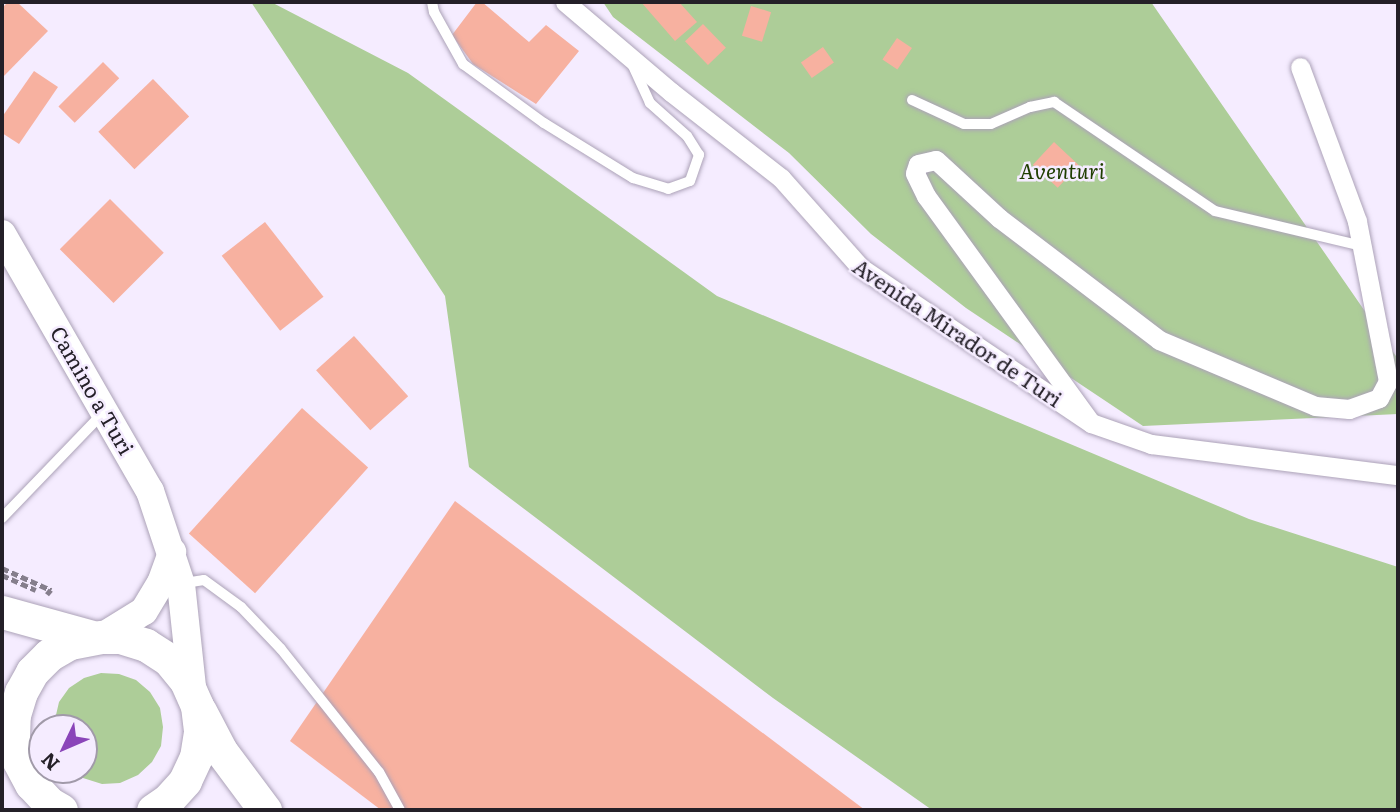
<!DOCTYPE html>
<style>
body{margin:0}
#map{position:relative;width:1400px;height:812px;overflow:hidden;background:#f5ecff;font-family:Literata,serif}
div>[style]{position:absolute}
.green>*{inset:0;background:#adcd98}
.building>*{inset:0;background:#f7b1a0;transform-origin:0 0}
.path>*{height:4.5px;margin-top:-2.25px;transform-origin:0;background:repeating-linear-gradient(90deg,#857e8c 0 7px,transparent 0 10.5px)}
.roads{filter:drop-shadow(0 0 2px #aca2b8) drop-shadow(0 0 2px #aca2b8)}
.service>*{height:10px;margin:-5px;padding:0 5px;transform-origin:5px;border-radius:5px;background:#fff}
.minor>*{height:19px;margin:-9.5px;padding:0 9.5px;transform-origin:9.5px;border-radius:9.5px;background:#fff}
.secondary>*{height:28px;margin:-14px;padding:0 14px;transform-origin:14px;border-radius:14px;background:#fff}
.trunk>*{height:33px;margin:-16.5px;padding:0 16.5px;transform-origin:16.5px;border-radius:16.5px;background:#fff}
span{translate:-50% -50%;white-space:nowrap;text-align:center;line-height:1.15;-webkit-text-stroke:5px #f5ecff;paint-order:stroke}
.park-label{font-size:21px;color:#1f3d00;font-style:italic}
.street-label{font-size:21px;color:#242028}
.frame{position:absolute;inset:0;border:4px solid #242028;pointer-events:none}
.north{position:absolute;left:28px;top:714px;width:70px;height:70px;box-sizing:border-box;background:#f5ecff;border:2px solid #a19aa9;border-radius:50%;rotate:226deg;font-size:19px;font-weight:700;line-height:28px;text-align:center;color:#242028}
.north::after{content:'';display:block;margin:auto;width:24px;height:32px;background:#8a45b9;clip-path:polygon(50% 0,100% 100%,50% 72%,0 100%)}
</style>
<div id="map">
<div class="green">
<div style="clip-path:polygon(251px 2px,271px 2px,408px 73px,717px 296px,1249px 519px,1398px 567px,1398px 810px,932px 810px,773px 698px,469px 467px,445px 296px)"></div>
<div style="clip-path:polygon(603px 2px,1151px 2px,1398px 359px,1398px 414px,1143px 426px,966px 308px,871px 234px,789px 153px,613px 17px)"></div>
<div style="clip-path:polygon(101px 673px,119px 674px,136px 680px,150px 692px,160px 708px,163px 727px,161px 746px,152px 762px,138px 775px,120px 783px,102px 784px,83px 778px,72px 770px,84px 770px,84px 728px,53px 728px,59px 702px,69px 688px,84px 678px)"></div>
</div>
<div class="building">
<div style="clip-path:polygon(8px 2px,17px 2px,48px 31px,2px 78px,2px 8px)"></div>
<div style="clip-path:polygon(477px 2px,482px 2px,529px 42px,546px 25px,579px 51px,536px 104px,473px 64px,452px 35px)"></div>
<div style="clip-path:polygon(641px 2px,679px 2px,697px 22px,675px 41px)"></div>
<div style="left:751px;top:6px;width:21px;height:31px;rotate:17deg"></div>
<div style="left:703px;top:24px;width:33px;height:25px;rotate:46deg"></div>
<div style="left:897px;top:38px;width:18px;height:26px;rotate:34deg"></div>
<div style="left:823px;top:47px;width:19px;height:27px;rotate:55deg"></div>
<div style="left:103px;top:62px;width:23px;height:63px;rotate:45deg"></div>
<div style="clip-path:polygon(34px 71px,58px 87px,19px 144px,2px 133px,2px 117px)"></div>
<div style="left:153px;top:79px;width:52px;height:76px;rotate:46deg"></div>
<div style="left:1054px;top:142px;width:34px;height:31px;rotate:43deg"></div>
<div style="left:110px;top:199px;width:76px;height:71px;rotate:45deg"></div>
<div style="left:265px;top:222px;width:95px;height:55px;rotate:52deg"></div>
<div style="left:354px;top:336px;width:81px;height:51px;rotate:48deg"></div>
<div style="left:302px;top:408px;width:89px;height:169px;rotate:42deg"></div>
<div style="clip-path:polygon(455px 501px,865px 810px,381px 810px,290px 741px)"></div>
</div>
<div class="path">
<div style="left:2px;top:568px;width:54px;rotate:24.2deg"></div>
<div style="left:51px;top:590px;width:6px;rotate:129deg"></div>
<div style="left:2px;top:575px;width:37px;rotate:24deg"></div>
</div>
<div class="roads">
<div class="service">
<div style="left:432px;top:2px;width:10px;rotate:79deg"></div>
<div style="left:434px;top:12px;width:60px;rotate:60.9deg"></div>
<div style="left:463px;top:64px;width:100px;rotate:36.1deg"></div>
<div style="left:544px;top:123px;width:105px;rotate:31.7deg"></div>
<div style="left:633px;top:178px;width:37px;rotate:17deg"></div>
<div style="left:668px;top:189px;width:23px;rotate:-20deg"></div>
<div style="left:690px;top:181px;width:28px;rotate:-71deg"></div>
<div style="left:699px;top:155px;width:22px;rotate:-122deg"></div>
<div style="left:687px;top:136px;width:50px;rotate:-138.3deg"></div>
<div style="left:650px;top:103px;width:41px;rotate:-114.7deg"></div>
<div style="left:912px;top:100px;width:57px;rotate:24.8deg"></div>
<div style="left:964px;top:124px;width:27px"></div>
<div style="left:991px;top:124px;width:43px;rotate:-23.6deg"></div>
<div style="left:1030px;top:107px;width:25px;rotate:-12deg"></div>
<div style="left:1054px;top:102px;width:194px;rotate:34.1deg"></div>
<div style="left:1215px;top:211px;width:151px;rotate:13.4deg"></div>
<div style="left:2px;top:518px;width:146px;rotate:-46.1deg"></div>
<div style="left:185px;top:583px;width:19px;rotate:-9deg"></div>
<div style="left:204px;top:580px;width:46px;rotate:36.1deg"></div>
<div style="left:241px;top:607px;width:58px;rotate:46.4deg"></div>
<div style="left:281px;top:649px;width:157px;rotate:51.5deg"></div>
<div style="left:379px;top:772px;width:43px;rotate:61.1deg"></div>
</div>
<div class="minor">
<div style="left:565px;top:2px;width:139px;rotate:40.3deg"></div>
<div style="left:671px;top:92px;width:140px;rotate:38deg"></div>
<div style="left:781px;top:178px;width:120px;rotate:48.4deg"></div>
<div style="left:861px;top:268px;width:277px;rotate:34deg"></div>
<div style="left:1091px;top:423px;width:64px;rotate:19.3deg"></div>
<div style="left:1151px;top:444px;width:249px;rotate:7.2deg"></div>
<div style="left:1091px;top:423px;width:281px;rotate:-126deg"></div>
<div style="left:926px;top:196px;width:25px;rotate:-116deg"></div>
<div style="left:915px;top:173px;width:9px;rotate:-72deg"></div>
<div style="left:918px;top:164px;width:18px;rotate:-13deg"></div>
<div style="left:936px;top:160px;width:86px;rotate:42.6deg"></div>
<div style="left:999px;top:218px;width:201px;rotate:37.3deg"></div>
<div style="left:1159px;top:340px;width:169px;rotate:22.9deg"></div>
<div style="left:1315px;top:406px;width:34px;rotate:5deg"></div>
<div style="left:1349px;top:409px;width:32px;rotate:-20deg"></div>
<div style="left:1379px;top:398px;width:19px;rotate:-62deg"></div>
<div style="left:1388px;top:381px;width:163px;rotate:-101deg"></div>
<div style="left:1357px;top:221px;width:164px;rotate:-110.3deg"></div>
</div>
<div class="secondary">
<div style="left:2px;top:234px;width:297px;rotate:60.1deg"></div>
<div style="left:150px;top:491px;width:98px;rotate:71.6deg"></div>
<div style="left:181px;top:584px;width:113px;rotate:83.9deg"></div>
<div style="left:102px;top:637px;width:49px;rotate:-31.8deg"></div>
<div style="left:144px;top:611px;width:33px;rotate:-59deg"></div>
<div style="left:161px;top:583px;width:33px;rotate:-70deg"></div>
</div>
<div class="trunk">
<div style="left:2px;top:612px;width:93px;rotate:15.5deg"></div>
<div style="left:200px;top:711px;width:45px;rotate:62.3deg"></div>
<div style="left:221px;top:751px;width:74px;rotate:53.3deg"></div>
<div style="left:61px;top:810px;width:14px;rotate:-150deg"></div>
<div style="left:49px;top:803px;width:26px;rotate:-133deg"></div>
<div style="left:31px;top:784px;width:26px;rotate:-118deg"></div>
<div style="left:19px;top:761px;width:24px;rotate:-105deg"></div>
<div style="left:13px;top:738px;width:23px;rotate:-88deg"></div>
<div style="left:14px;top:715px;width:24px;rotate:-73deg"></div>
<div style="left:21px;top:692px;width:23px;rotate:-61deg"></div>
<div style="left:32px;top:672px;width:24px;rotate:-45deg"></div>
<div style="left:49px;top:655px;width:24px;rotate:-30deg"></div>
<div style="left:70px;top:643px;width:33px;rotate:-11deg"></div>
<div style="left:102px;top:637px;width:18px"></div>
<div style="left:120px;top:637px;width:27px;rotate:17deg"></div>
<div style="left:146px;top:645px;width:27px;rotate:33deg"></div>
<div style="left:169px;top:660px;width:27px;rotate:51deg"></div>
<div style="left:186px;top:681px;width:27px;rotate:66deg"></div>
<div style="left:197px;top:706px;width:26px;rotate:83deg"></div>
<div style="left:200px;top:732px;width:25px;rotate:99deg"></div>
<div style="left:196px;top:757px;width:26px;rotate:115deg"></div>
<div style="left:185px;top:781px;width:25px;rotate:132deg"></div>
<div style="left:168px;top:800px;width:18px;rotate:146deg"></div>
</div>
</div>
<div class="park-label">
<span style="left:1062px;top:170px">Aventuri</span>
</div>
<div class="street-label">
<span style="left:958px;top:332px;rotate:34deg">Avenida Mirador de Turi</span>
<span style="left:93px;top:390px;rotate:60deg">Camino a Turi</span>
</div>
<div class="frame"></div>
<div class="north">N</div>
</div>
